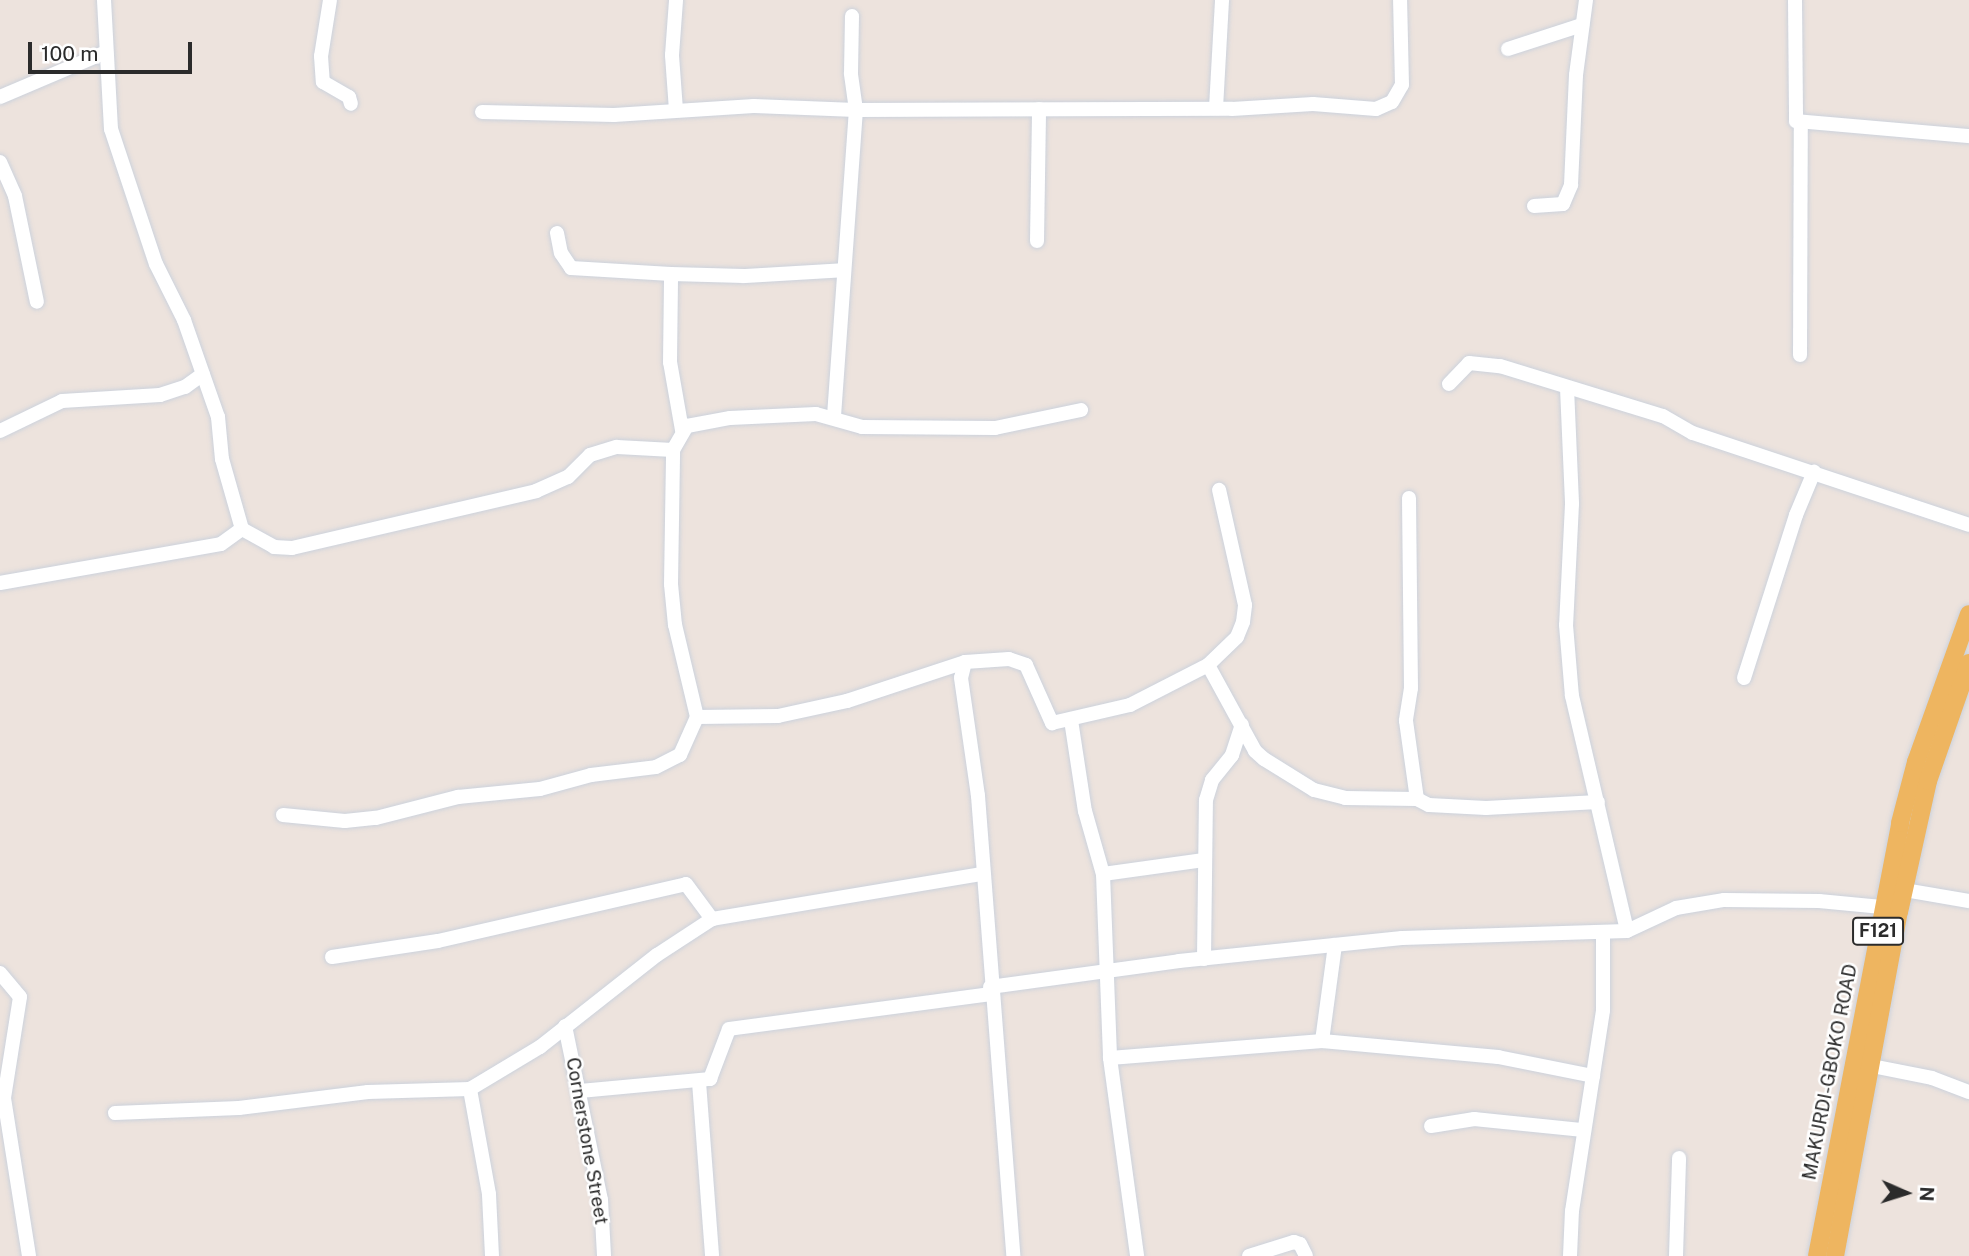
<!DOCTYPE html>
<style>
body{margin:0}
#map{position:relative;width:1969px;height:1256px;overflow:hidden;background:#ede3dd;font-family:"Public Sans",sans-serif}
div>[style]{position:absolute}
.roads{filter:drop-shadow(0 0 2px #ccd2dc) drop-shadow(0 0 2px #ccd2dc)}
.minor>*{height:14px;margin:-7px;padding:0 7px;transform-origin:7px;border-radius:7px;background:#fff}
.major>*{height:18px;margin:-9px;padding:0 9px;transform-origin:9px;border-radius:9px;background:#eeb560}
span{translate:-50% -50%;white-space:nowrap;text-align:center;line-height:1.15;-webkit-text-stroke:5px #fff;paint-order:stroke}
.shield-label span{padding:2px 5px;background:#fff;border:2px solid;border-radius:5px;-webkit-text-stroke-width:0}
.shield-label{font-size:18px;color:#2b2b2b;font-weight:700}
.street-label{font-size:19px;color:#2b2b2b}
.north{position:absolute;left:1871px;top:1158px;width:70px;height:70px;-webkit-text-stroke:5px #fff;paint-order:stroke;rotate:93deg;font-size:19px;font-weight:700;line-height:28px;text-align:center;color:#2b2b2b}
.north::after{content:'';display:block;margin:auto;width:24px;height:32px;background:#2b2b2b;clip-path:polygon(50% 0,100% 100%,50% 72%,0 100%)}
.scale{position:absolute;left:28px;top:42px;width:164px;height:32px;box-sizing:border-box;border:4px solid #2b2b2b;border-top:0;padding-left:9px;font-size:21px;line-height:24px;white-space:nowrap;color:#2b2b2b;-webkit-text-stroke:5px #fff;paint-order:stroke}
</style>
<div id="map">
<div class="roads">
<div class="minor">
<div style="left:104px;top:0;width:129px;rotate:86.9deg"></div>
<div style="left:111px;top:129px;width:142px;rotate:71.6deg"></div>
<div style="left:156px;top:264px;width:63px;rotate:63.4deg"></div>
<div style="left:184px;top:320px;width:103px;rotate:70.7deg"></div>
<div style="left:218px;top:417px;width:42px;rotate:84.6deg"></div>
<div style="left:222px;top:459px;width:73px;rotate:74.1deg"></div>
<div style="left:242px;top:529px;width:37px;rotate:29deg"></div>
<div style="left:274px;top:547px;width:18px;rotate:3deg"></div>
<div style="left:292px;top:548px;width:251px;rotate:-13.1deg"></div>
<div style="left:536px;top:491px;width:35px;rotate:-24deg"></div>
<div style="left:568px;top:477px;width:31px;rotate:-45deg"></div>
<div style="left:590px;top:455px;width:28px;rotate:-17deg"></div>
<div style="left:617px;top:447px;width:56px;rotate:3.1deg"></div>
<div style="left:330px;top:0;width:57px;rotate:99.1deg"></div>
<div style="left:321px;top:56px;width:26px;rotate:86deg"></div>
<div style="left:323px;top:82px;width:30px;rotate:30deg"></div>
<div style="left:349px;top:97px;width:7px;rotate:74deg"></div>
<div style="left:1795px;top:0;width:121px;rotate:89.5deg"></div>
<div style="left:1796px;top:121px;width:174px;rotate:5deg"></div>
<div style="left:1508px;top:49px;width:78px;rotate:-18deg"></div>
<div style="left:0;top:97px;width:115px;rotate:-23deg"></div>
<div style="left:1216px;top:108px;width:108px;rotate:-86.8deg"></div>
<div style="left:676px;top:110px;width:55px;rotate:-94.2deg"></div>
<div style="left:672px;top:55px;width:55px;rotate:-85.8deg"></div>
<div style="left:482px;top:112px;width:132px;rotate:1.3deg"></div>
<div style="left:614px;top:115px;width:140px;rotate:-3.7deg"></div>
<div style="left:754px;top:106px;width:102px;rotate:2.2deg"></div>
<div style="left:856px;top:110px;width:376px;rotate:-0.2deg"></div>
<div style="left:1232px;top:109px;width:81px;rotate:-3.5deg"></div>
<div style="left:1313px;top:104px;width:63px;rotate:4.5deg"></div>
<div style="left:1376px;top:109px;width:17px;rotate:-24deg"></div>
<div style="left:1392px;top:102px;width:20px;rotate:-60deg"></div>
<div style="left:1402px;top:85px;width:85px;rotate:-91.3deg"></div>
<div style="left:0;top:162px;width:37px;rotate:66deg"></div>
<div style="left:15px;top:196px;width:108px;rotate:78.3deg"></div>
<div style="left:1534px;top:206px;width:29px;rotate:-4deg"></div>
<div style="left:1563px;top:204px;width:21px;rotate:-67deg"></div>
<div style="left:1571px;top:185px;width:110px;rotate:-87.4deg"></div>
<div style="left:1576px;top:75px;width:76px;rotate:-82.4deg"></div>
<div style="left:557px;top:233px;width:20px;rotate:79deg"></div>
<div style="left:561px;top:253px;width:18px;rotate:56deg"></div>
<div style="left:571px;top:268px;width:100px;rotate:3.4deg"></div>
<div style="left:1037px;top:241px;width:132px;rotate:-89.1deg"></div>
<div style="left:1800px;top:355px;width:232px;rotate:-89.8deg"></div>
<div style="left:1449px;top:384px;width:29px;rotate:-46deg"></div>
<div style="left:1469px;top:363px;width:31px;rotate:6deg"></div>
<div style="left:1500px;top:366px;width:170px;rotate:17.1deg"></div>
<div style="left:1663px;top:416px;width:34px;rotate:30deg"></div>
<div style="left:1693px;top:433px;width:291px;rotate:18.4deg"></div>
<div style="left:1567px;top:388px;width:116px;rotate:87.5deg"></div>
<div style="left:1572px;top:504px;width:121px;rotate:92.8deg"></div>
<div style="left:1566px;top:625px;width:71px;rotate:85.2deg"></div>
<div style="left:1572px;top:696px;width:241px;rotate:76.8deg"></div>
<div style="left:834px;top:416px;width:307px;rotate:-85.9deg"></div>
<div style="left:856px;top:110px;width:37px;rotate:-98deg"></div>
<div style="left:851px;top:73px;width:57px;rotate:-89deg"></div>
<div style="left:682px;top:430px;width:69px;rotate:-100deg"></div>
<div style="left:670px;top:362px;width:88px;rotate:-89.3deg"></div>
<div style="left:671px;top:274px;width:73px;rotate:1.6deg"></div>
<div style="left:744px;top:276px;width:100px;rotate:-3.4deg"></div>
<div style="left:0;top:431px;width:69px;rotate:-25.8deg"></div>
<div style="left:62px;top:401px;width:98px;rotate:-3.5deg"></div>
<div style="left:160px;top:395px;width:26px;rotate:-18deg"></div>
<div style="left:185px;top:387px;width:22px;rotate:-36deg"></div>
<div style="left:1409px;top:498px;width:190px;rotate:89.4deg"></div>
<div style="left:1411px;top:688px;width:33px;rotate:99deg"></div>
<div style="left:1406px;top:721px;width:79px;rotate:82deg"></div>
<div style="left:1417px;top:799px;width:13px;rotate:27deg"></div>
<div style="left:1429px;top:805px;width:57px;rotate:3deg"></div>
<div style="left:1486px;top:808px;width:112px;rotate:-3.1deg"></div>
<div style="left:0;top:583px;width:224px;rotate:-10deg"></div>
<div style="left:221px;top:544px;width:26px;rotate:-36deg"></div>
<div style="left:965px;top:662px;width:16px;rotate:104deg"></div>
<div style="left:961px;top:678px;width:119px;rotate:81.8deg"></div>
<div style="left:978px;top:796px;width:461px;rotate:85.6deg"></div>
<div style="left:1208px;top:665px;width:98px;rotate:61.3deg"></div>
<div style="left:1255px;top:751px;width:12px;rotate:42deg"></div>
<div style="left:1264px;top:759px;width:59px;rotate:31.8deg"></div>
<div style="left:1314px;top:790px;width:32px;rotate:14deg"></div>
<div style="left:1345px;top:798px;width:72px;rotate:0.8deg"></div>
<div style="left:1744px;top:678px;width:171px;rotate:-72.3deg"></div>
<div style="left:1796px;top:515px;width:47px;rotate:-67.3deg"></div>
<div style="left:697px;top:717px;width:81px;rotate:-0.7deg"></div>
<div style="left:778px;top:716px;width:71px;rotate:-12.3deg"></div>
<div style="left:847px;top:701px;width:124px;rotate:-18.3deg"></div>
<div style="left:965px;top:662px;width:44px;rotate:-3.9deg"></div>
<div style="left:1009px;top:659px;width:18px;rotate:19deg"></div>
<div style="left:1026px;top:665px;width:64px;rotate:65.9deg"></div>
<div style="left:1052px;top:723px;width:80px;rotate:-13deg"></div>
<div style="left:1130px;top:705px;width:88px;rotate:-27.1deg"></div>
<div style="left:1208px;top:665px;width:40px;rotate:-44deg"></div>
<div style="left:1237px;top:637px;width:16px;rotate:-68deg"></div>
<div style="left:1243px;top:622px;width:17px;rotate:-83deg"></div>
<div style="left:1245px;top:605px;width:118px;rotate:-102.7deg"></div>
<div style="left:1071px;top:720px;width:92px;rotate:81.3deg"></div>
<div style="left:1085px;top:811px;width:66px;rotate:74.1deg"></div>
<div style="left:1103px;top:874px;width:184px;rotate:87.8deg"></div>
<div style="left:1110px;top:1058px;width:213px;rotate:-4.6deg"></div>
<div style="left:1322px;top:1041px;width:177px;rotate:5.2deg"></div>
<div style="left:1498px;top:1057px;width:97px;rotate:11.3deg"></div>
<div style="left:283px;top:815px;width:62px;rotate:5.5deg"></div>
<div style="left:345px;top:821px;width:31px;rotate:-6deg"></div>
<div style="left:376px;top:818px;width:85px;rotate:-14.4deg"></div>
<div style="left:458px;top:797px;width:82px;rotate:-5.6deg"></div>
<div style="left:540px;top:789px;width:53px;rotate:-15.4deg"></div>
<div style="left:591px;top:775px;width:65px;rotate:-7deg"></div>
<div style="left:656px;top:767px;width:27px;rotate:-27deg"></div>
<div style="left:680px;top:755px;width:42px;rotate:-65.9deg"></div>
<div style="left:697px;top:717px;width:95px;rotate:-103.4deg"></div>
<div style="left:675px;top:625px;width:41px;rotate:-95.6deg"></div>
<div style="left:671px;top:584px;width:134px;rotate:-89.1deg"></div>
<div style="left:673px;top:450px;width:28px;rotate:-60deg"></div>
<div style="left:687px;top:426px;width:44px;rotate:-10.5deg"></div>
<div style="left:730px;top:418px;width:86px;rotate:-2.7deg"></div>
<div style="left:816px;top:414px;width:48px;rotate:15.8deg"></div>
<div style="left:862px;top:427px;width:133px;rotate:0.4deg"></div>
<div style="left:995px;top:428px;width:88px;rotate:-11.8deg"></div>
<div style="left:1103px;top:874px;width:102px;rotate:-7.9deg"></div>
<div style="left:1905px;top:890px;width:65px;rotate:9.8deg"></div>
<div style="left:332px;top:957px;width:107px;rotate:-8.6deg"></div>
<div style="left:438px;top:941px;width:254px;rotate:-12.9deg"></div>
<div style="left:686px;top:884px;width:44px;rotate:53.4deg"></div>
<div style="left:1204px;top:959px;width:159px;rotate:-89.3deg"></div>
<div style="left:1206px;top:800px;width:21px;rotate:-73deg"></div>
<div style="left:1212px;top:780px;width:32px;rotate:-51deg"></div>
<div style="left:1232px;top:755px;width:32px;rotate:-72deg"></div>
<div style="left:0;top:973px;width:31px;rotate:50deg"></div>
<div style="left:20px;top:997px;width:102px;rotate:99deg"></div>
<div style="left:4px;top:1098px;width:160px;rotate:81deg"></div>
<div style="left:990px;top:987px;width:191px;rotate:-7.8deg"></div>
<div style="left:1179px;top:961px;width:224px;rotate:-5.9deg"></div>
<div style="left:1402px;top:938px;width:225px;rotate:-1.8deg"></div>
<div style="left:1627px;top:931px;width:54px;rotate:-25.1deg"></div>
<div style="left:1676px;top:908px;width:49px;rotate:-9.5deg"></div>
<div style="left:1724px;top:900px;width:95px;rotate:0.6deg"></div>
<div style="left:1819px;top:901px;width:63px;rotate:5.4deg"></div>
<div style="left:565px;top:1026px;width:178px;rotate:78.3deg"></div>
<div style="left:601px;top:1200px;width:56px;rotate:86.9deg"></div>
<div style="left:1322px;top:1041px;width:97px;rotate:-82.3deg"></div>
<div style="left:1110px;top:1058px;width:200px;rotate:82.2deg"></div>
<div style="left:1872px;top:1066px;width:61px;rotate:11.3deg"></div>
<div style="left:1932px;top:1078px;width:40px;rotate:21deg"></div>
<div style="left:699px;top:1082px;width:174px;rotate:85.7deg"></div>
<div style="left:580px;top:1091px;width:131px;rotate:-5.3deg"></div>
<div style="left:710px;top:1079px;width:53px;rotate:-69.2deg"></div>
<div style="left:729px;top:1029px;width:263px;rotate:-7.6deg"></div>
<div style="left:115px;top:1113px;width:124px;rotate:-2.3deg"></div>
<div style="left:239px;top:1108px;width:130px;rotate:-7.1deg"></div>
<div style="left:368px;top:1092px;width:102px;rotate:-1.7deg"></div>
<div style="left:1431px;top:1126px;width:44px;rotate:-9.2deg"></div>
<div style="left:1474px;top:1119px;width:110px;rotate:5.8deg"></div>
<div style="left:492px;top:1256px;width:62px;rotate:-92.8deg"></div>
<div style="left:489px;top:1194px;width:107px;rotate:-100.3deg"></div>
<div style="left:470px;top:1089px;width:82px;rotate:-31deg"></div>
<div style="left:540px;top:1047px;width:149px;rotate:-38.2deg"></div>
<div style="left:657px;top:955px;width:66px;rotate:-33.2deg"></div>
<div style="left:712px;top:919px;width:273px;rotate:-9.5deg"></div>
<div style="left:1249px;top:1256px;width:47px;rotate:-17.3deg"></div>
<div style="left:1294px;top:1242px;width:6px;rotate:18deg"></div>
<div style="left:1300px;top:1244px;width:13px;rotate:63deg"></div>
<div style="left:1570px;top:1256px;width:45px;rotate:-87.5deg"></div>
<div style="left:1572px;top:1211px;width:203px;rotate:-81.2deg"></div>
<div style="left:1603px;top:1010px;width:78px;rotate:-90deg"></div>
<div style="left:1676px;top:1256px;width:98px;rotate:-88.2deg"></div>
</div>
<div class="major">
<div style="left:1817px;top:1256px;width:441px;rotate:-79.1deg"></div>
<div style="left:1900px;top:823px;width:63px;rotate:-75.3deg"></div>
<div style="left:1916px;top:762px;width:157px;rotate:-70.3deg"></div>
<div style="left:1835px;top:1256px;width:350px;rotate:-79.5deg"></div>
<div style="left:1899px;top:912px;width:134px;rotate:-77.5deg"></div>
<div style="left:1928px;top:781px;width:125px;rotate:-70.8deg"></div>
</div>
</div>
<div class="shield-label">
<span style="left:1878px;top:931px">F121</span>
</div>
<div class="street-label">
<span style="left:1830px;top:1072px;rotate:-79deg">MAKURDI-GBOKO ROAD</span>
<span style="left:587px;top:1141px;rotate:80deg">Cornerstone Street</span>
</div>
<div class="north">N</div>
<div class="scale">100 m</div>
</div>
